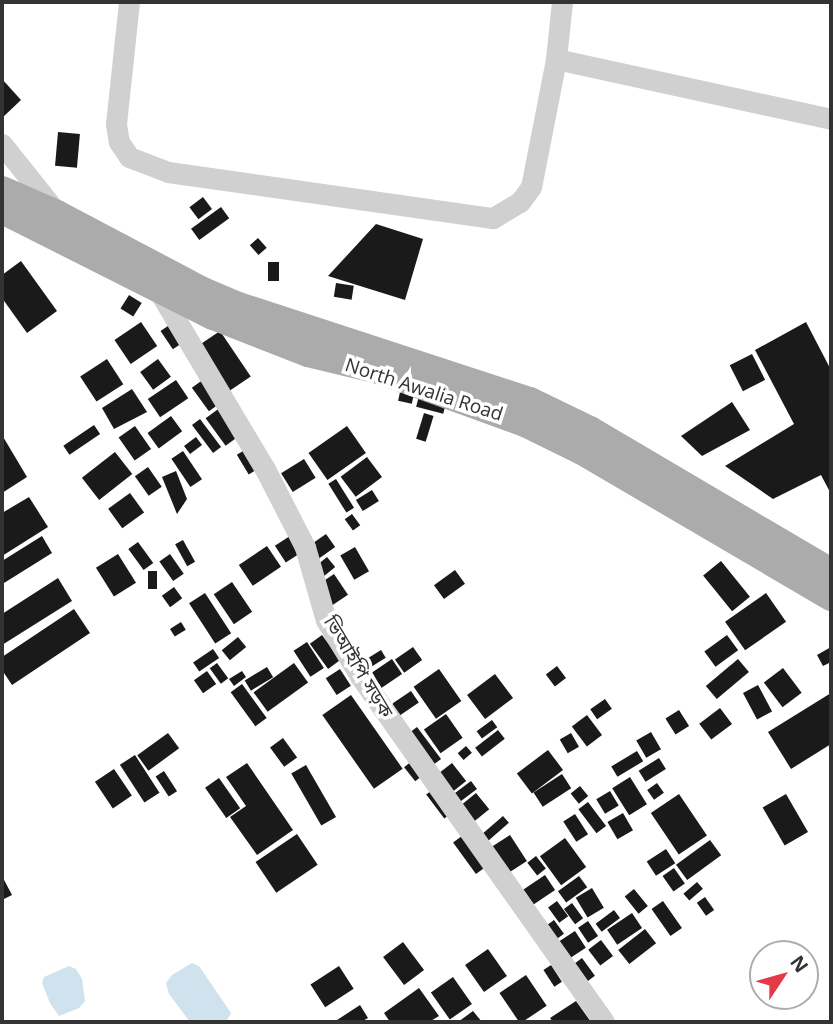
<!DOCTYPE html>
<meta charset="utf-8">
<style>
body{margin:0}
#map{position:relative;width:833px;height:1024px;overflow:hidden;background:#fff;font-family:"Open Sans","Noto Sans Bengali",sans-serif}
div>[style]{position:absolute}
.water>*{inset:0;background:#cfe2ee}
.building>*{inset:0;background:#1a1a1a;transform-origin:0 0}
.minor>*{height:21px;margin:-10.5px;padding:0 10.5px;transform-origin:10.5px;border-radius:10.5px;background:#d0d0d0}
.major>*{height:26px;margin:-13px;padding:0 13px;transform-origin:13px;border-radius:13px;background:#ababab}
span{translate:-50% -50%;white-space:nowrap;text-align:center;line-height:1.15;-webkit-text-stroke:7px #fff;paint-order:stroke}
.street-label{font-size:19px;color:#333}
.frame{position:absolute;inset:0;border:4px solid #333;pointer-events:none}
.north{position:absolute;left:749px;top:940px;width:70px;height:70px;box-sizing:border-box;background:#fff;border:2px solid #adadad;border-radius:50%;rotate:54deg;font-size:19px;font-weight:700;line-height:28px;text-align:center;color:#333}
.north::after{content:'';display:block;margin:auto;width:24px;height:32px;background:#e63946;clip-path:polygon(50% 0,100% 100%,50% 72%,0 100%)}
</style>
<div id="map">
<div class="water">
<div style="clip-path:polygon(192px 963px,199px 966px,231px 1013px,226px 1022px,190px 1022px,169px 994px,166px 983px,172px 975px)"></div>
<div style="clip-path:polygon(69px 966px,76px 969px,82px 979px,85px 1001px,79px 1008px,59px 1016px,50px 1003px,42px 983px,44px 977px)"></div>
</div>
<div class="building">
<div style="clip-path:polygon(2px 79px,21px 100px,2px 118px)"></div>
<div style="left:58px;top:132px;width:22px;height:34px;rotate:5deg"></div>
<div style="left:203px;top:197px;width:15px;height:17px;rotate:53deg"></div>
<div style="left:221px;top:207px;width:14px;height:37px;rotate:54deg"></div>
<div style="clip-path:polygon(376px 224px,423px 239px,405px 300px,328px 276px)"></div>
<div style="left:258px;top:238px;width:13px;height:11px;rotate:48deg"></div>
<div style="clip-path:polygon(21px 261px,57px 311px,27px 333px,2px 298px,2px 275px)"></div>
<div style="left:268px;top:262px;width:11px;height:19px"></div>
<div style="left:336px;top:283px;width:18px;height:14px;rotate:9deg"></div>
<div style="left:129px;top:295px;width:15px;height:16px;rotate:32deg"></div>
<div style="left:141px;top:322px;width:29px;height:32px;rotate:56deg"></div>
<div style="clip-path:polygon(806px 322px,831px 370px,831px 494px,821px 475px,773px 499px,725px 466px,794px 424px,755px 350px)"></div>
<div style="left:168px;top:326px;width:22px;height:9px;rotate:56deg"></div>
<div style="left:220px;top:331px;width:55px;height:25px;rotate:56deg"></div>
<div style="left:752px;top:354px;width:29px;height:25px;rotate:63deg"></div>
<div style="left:107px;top:359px;width:30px;height:32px;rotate:57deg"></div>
<div style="left:158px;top:359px;width:22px;height:22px;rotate:54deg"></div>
<div style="left:204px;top:379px;width:29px;height:15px;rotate:54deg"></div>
<div style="left:176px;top:380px;width:22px;height:34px;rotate:56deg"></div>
<div style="clip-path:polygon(132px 389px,147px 412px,114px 429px,102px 408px)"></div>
<div style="left:400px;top:392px;width:14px;height:9px;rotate:12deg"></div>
<div style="left:419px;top:396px;width:28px;height:11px;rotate:15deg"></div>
<div style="clip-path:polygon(732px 402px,750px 430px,702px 456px,681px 436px)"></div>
<div style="left:221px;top:407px;width:34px;height:19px;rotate:54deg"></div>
<div style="left:424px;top:413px;width:10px;height:27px;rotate:17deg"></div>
<div style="left:171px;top:416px;width:19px;height:29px;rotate:54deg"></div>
<div style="left:200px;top:419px;width:35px;height:10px;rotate:53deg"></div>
<div style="left:94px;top:425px;width:11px;height:37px;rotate:56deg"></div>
<div style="left:135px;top:426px;width:28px;height:20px;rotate:55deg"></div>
<div style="left:347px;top:426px;width:33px;height:47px;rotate:55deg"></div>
<div style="clip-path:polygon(2px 435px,27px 477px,2px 493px)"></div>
<div style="left:196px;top:437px;width:10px;height:15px;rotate:53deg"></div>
<div style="left:248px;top:448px;width:23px;height:13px;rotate:59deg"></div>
<div style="left:183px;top:451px;width:34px;height:14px;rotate:56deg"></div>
<div style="left:115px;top:452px;width:28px;height:42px;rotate:52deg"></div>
<div style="left:367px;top:457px;width:25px;height:33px;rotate:53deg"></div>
<div style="left:304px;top:459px;width:22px;height:27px;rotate:58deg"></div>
<div style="left:148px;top:467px;width:24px;height:16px;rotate:55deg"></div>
<div style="clip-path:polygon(176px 471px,187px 499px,177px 514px,162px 477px)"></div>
<div style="left:336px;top:479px;width:34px;height:9px;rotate:58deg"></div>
<div style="left:372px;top:490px;width:13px;height:19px;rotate:58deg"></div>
<div style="left:130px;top:493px;width:24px;height:27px;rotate:54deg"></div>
<div style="clip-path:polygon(29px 497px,48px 527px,2px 556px,2px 513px)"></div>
<div style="left:352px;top:514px;width:14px;height:9px;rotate:54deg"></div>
<div style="left:326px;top:534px;width:16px;height:22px;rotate:55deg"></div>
<div style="clip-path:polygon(42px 536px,52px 553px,4px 583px,2px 561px)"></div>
<div style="left:290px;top:536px;width:20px;height:18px;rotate:57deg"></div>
<div style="left:183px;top:540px;width:25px;height:9px;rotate:61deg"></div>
<div style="left:138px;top:542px;width:26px;height:12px;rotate:54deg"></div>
<div style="left:267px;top:546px;width:25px;height:34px;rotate:56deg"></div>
<div style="left:355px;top:547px;width:28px;height:17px;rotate:60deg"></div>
<div style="left:118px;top:554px;width:34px;height:26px;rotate:58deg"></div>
<div style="left:170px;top:554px;width:24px;height:13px;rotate:55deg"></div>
<div style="left:327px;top:557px;width:13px;height:17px;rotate:51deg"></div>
<div style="left:721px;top:561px;width:46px;height:23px;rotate:51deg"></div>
<div style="left:455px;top:570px;width:17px;height:26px;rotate:54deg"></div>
<div style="left:148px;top:571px;width:9px;height:18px"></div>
<div style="left:334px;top:574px;width:25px;height:19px;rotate:56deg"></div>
<div style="clip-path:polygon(58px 578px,72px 601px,2px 645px,2px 614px)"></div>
<div style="left:232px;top:582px;width:36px;height:22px;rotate:56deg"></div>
<div style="left:174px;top:587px;width:14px;height:15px;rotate:54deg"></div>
<div style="left:205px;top:593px;width:48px;height:19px;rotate:57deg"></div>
<div style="left:766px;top:593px;width:35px;height:50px;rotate:55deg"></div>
<div style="clip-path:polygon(74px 609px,90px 633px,12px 685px,2px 670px,2px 657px)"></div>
<div style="left:181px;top:622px;width:9px;height:13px;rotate:58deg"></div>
<div style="left:322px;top:635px;width:31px;height:15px;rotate:54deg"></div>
<div style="left:727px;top:635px;width:19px;height:28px;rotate:54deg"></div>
<div style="left:238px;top:637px;width:13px;height:21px;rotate:51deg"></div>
<div style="left:307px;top:642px;width:31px;height:16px;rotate:57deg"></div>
<div style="left:413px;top:647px;width:16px;height:22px;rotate:55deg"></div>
<div style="clip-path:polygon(831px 647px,831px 662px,823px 666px,817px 655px)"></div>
<div style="left:213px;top:649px;width:11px;height:24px;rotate:56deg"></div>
<div style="left:381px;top:650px;width:9px;height:26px;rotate:58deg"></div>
<div style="left:392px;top:659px;width:18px;height:33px;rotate:56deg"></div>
<div style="left:738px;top:659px;width:17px;height:42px;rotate:50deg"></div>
<div style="left:217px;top:663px;width:19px;height:9px;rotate:54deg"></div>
<div style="left:294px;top:663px;width:24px;height:50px;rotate:54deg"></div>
<div style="left:557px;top:666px;width:15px;height:14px;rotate:53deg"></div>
<div style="left:267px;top:667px;width:12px;height:26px;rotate:59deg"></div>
<div style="left:783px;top:668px;width:31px;height:24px;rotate:53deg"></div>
<div style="left:340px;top:669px;width:20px;height:17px;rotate:57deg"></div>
<div style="left:439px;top:669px;width:39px;height:31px;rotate:55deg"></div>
<div style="left:207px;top:671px;width:16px;height:16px;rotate:55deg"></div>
<div style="clip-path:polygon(242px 671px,246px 677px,234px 686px,229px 679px)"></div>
<div style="left:495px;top:674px;width:30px;height:35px;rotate:53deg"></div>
<div style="left:242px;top:684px;width:42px;height:14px;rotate:54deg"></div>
<div style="left:758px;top:685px;width:30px;height:17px;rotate:62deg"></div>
<div style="left:411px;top:691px;width:14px;height:27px;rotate:56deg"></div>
<div style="clip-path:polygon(831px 693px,831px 744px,791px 769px,768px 732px)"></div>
<div style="left:351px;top:695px;width:90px;height:35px;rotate:55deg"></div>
<div style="left:605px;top:699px;width:12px;height:18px;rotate:55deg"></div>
<div style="left:720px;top:708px;width:20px;height:26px;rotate:53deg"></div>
<div style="left:679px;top:710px;width:19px;height:16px;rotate:58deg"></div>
<div style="left:446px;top:714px;width:29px;height:27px;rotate:55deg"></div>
<div style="left:587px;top:715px;width:25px;height:19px;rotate:53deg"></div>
<div style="left:492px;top:720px;width:9px;height:19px;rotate:54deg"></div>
<div style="left:417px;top:727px;width:40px;height:15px;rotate:53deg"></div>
<div style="left:498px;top:730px;width:11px;height:29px;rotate:52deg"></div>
<div style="left:651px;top:732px;width:20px;height:17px;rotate:60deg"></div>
<div style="left:168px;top:733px;width:19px;height:38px;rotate:54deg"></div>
<div style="left:571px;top:733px;width:16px;height:13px;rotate:60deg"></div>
<div style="left:283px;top:738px;width:24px;height:16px;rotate:54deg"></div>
<div style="left:466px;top:746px;width:9px;height:11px;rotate:49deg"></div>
<div style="left:548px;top:750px;width:25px;height:39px;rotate:53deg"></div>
<div style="left:637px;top:751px;width:12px;height:30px;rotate:59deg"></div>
<div style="left:135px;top:755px;width:45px;height:18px;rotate:57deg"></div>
<div style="left:659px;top:758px;width:13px;height:24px;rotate:58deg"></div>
<div style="left:412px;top:761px;width:18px;height:10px;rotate:52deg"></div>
<div style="clip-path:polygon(247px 763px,293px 830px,257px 855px,230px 817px,246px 806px,226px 777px)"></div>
<div style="left:452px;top:763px;width:23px;height:20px;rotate:52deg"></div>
<div style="left:306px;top:765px;width:60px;height:17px;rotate:60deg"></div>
<div style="left:114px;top:769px;width:32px;height:23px;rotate:56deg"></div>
<div style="left:164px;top:771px;width:24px;height:10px;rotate:57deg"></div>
<div style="left:562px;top:774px;width:17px;height:34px;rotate:57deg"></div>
<div style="left:630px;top:777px;width:32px;height:21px;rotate:58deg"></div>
<div style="left:219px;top:778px;width:37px;height:17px;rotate:55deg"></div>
<div style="left:471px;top:781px;width:10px;height:25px;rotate:53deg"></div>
<div style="left:657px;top:783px;width:12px;height:12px;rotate:55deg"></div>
<div style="left:580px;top:786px;width:13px;height:12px;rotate:51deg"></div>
<div style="left:435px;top:788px;width:30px;height:11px;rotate:53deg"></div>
<div style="left:610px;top:791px;width:17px;height:16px;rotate:59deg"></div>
<div style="left:476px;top:793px;width:21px;height:21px;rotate:51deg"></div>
<div style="left:679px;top:794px;width:50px;height:34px;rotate:56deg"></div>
<div style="left:786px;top:794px;width:44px;height:27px;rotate:60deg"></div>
<div style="left:588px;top:802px;width:30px;height:12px;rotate:53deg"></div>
<div style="left:623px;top:813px;width:20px;height:18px;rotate:60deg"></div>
<div style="left:575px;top:814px;width:24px;height:14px;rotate:57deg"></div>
<div style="left:503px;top:816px;width:9px;height:28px;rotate:49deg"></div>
<div style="left:466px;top:833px;width:39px;height:16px;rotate:54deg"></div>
<div style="left:297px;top:834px;width:37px;height:50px;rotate:56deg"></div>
<div style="left:510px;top:835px;width:31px;height:25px;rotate:57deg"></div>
<div style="left:565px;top:838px;width:36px;height:31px;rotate:54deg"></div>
<div style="left:710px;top:840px;width:19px;height:42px;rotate:54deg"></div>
<div style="left:666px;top:849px;width:17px;height:23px;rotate:57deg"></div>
<div style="left:536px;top:856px;width:16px;height:11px;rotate:52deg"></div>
<div style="left:674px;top:868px;width:19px;height:14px;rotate:55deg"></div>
<div style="left:545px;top:875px;width:18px;height:26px;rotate:56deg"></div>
<div style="clip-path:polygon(2px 876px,12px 895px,2px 900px)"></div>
<div style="left:579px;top:876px;width:14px;height:26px;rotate:54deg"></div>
<div style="left:697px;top:882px;width:9px;height:18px;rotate:49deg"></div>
<div style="left:592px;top:888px;width:23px;height:19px;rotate:59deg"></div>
<div style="left:634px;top:889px;width:22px;height:12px;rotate:51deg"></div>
<div style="left:705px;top:897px;width:16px;height:10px;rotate:55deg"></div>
<div style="left:557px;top:901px;width:19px;height:11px;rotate:54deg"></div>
<div style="left:663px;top:901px;width:33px;height:14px;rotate:55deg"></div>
<div style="left:572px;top:903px;width:19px;height:10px;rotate:54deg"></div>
<div style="left:614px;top:910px;width:10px;height:23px;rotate:53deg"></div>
<div style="left:632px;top:913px;width:18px;height:30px;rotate:56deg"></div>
<div style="left:554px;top:920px;width:17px;height:9px;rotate:54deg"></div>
<div style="left:588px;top:921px;width:18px;height:12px;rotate:56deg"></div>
<div style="left:645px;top:929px;width:18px;height:34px;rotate:52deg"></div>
<div style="left:575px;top:931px;width:20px;height:22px;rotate:57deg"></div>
<div style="left:601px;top:940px;width:20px;height:16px;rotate:53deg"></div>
<div style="left:403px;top:942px;width:35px;height:25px;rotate:53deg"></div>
<div style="left:488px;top:949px;width:33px;height:28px;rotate:55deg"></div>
<div style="left:582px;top:958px;width:22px;height:10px;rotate:54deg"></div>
<div style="left:551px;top:965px;width:20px;height:9px;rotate:57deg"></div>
<div style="left:339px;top:966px;width:27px;height:34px;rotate:57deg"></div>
<div style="left:526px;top:975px;width:37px;height:32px;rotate:56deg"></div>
<div style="left:453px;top:977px;width:33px;height:27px;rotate:55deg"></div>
<div style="clip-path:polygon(419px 988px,439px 1016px,429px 1022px,390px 1022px,384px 1013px)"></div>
<div style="clip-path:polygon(576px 1001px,591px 1022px,553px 1022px,550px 1018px)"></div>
<div style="clip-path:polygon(360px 1005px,368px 1018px,361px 1022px,334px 1022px)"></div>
<div style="clip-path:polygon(473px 1011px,482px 1022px,458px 1022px)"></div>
</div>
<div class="minor">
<div style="left:129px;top:2px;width:123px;rotate:96.1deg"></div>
<div style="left:116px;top:124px;width:18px;rotate:81deg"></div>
<div style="left:119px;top:142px;width:18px;rotate:56deg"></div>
<div style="left:129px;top:157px;width:42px;rotate:21deg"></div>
<div style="left:168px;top:172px;width:328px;rotate:8.1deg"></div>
<div style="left:493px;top:218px;width:31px;rotate:-31deg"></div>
<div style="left:520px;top:202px;width:19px;rotate:-54deg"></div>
<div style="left:531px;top:187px;width:130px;rotate:-78.9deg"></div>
<div style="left:556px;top:59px;width:57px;rotate:-84deg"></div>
<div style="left:556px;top:59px;width:281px;rotate:12.3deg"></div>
<div style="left:2px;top:144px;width:88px;rotate:51.4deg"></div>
<div style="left:157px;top:288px;width:211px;rotate:59.2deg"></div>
<div style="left:265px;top:469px;width:88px;rotate:62.9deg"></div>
<div style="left:305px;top:547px;width:76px;rotate:74deg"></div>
<div style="left:326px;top:620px;width:66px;rotate:58.7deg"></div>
<div style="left:360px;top:676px;width:423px;rotate:54.8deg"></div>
</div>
<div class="major">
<div style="left:2px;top:189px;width:60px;rotate:23.6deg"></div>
<div style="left:57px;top:213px;width:165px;rotate:27.8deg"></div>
<div style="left:203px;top:290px;width:39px;rotate:23deg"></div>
<div style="left:239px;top:305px;width:306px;rotate:18.1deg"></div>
<div style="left:530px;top:400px;width:67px;rotate:25.8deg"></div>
<div style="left:590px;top:429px;width:280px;rotate:30.5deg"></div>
<div style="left:2px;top:211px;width:236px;rotate:26.7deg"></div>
<div style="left:213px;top:317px;width:102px;rotate:21.3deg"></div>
<div style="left:308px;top:354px;width:73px;rotate:13.5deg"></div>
<div style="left:379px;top:371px;width:155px;rotate:20deg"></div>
<div style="left:525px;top:424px;width:64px;rotate:26.2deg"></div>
<div style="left:582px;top:452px;width:289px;rotate:30.4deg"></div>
</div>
<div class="street-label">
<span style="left:424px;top:390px;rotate:18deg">North Awalia Road</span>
<span style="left:358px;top:667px;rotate:59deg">ভিআইপি সড়ক</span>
</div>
<div class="frame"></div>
<div class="north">N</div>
</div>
